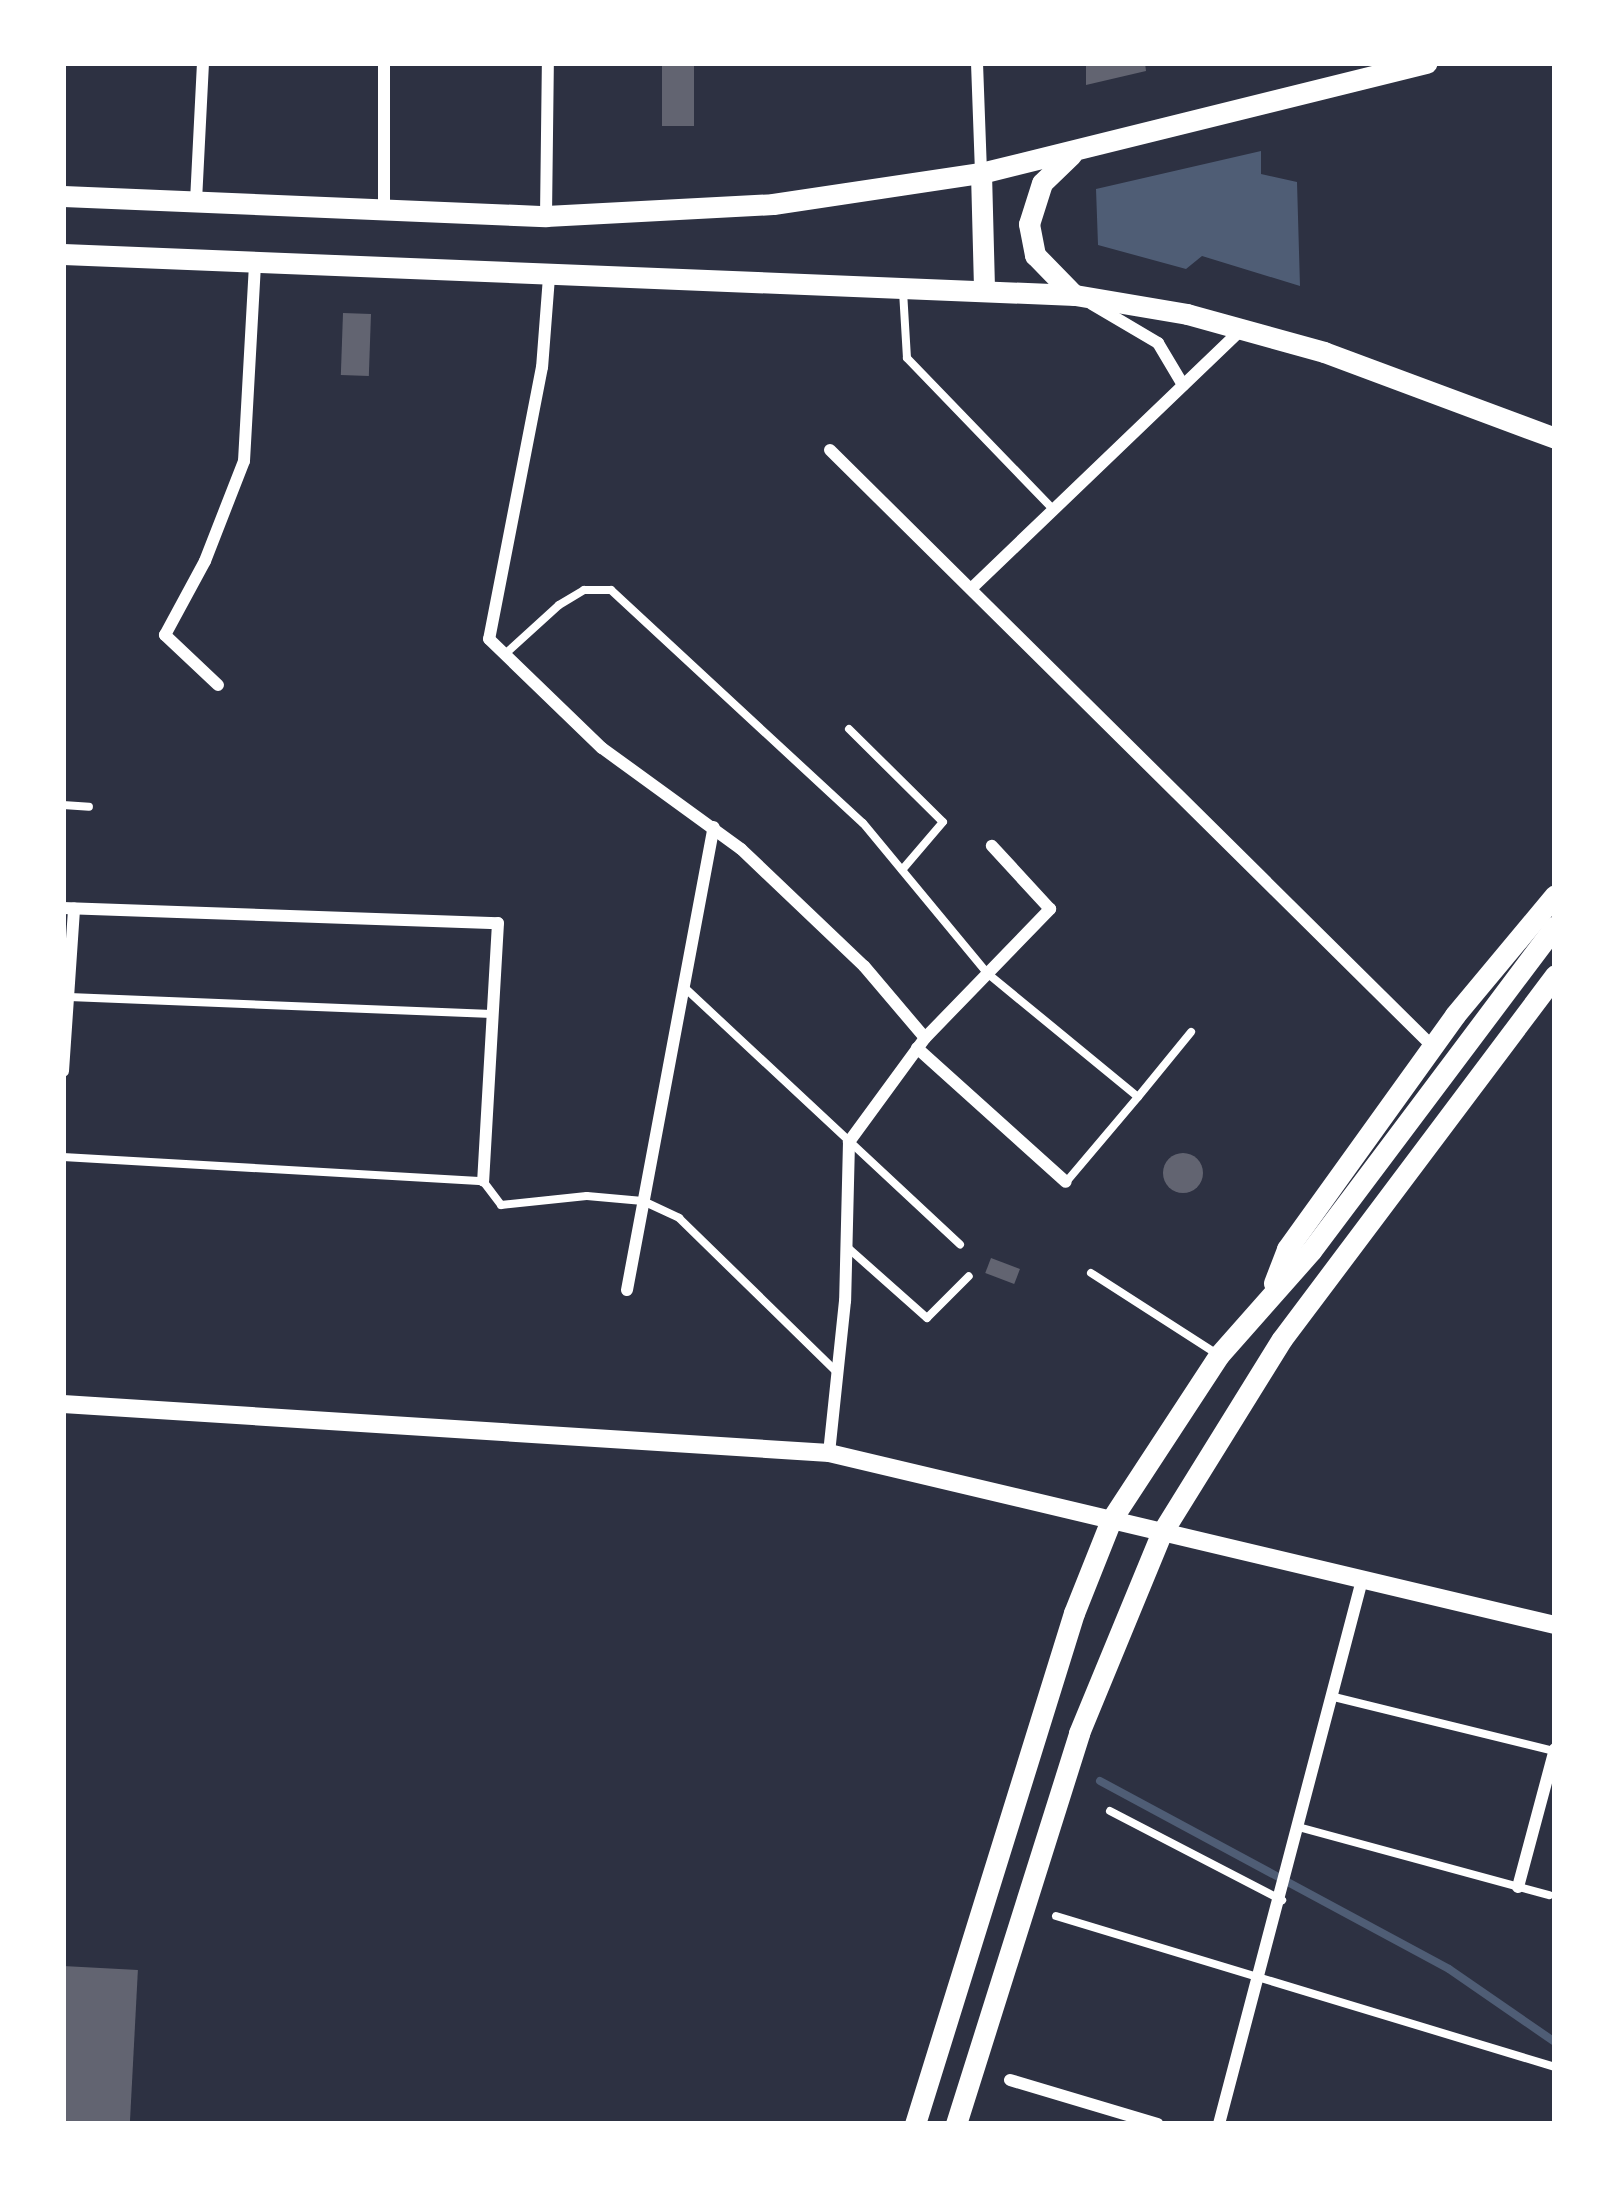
<!DOCTYPE html>
<style>
body{margin:0}
#map{position:relative;width:1618px;height:2187px;overflow:hidden;background:#2d3142;font-family:"Alegreya Sans",sans-serif}
div>[style]{position:absolute}
.water>*{inset:0;background:#4f5d75}
.stream>*{height:8px;margin:-4px;padding:0 4px;transform-origin:4px;border-radius:4px;background:#4f5d75}
.building>*{inset:0;background:#626471;transform-origin:0 0}
.round{border-radius:50%}
.service>*{height:8px;margin:-4px;padding:0 4px;transform-origin:4px;border-radius:4px;background:#fff}
.minor>*{height:12px;margin:-6px;padding:0 6px;transform-origin:6px;border-radius:6px;background:#fff}
.tertiary>*{height:18px;margin:-9px;padding:0 9px;transform-origin:9px;border-radius:9px;background:#fff}
.secondary>*{height:21px;margin:-10.5px;padding:0 10.5px;transform-origin:10.5px;border-radius:10.5px;background:#fff}
.primary>*{height:21px;margin:-10.5px;padding:0 10.5px;transform-origin:10.5px;border-radius:10.5px;background:#fff}
span{translate:-50% -50%;white-space:nowrap;text-align:center;line-height:1.15;-webkit-text-stroke:12px #fff;paint-order:stroke}
.frame{position:absolute;inset:0;border:66px solid #fff;pointer-events:none}
</style>
<div id="map">
<div class="water">
<div style="clip-path:polygon(1261px 151px,1261px 174px,1297px 182px,1300px 286px,1202px 256px,1186px 269px,1098px 245px,1096px 189px)"></div>
</div>
<div class="stream">
<div style="left:1100px;top:1781px;width:396px;rotate:28.3deg"></div>
<div style="left:1449px;top:1969px;width:129px;rotate:34.6deg"></div>
</div>
<div class="building">
<div style="left:662px;top:63px;width:32px;height:63px"></div>
<div style="clip-path:polygon(1086px 63px,1145px 63px,1146px 71px,1086px 85px)"></div>
<div style="left:343px;top:313px;width:28px;height:62px;rotate:2deg"></div>
<div class="round" style="left:1163px;top:1153px;width:40px;height:40px"></div>
<div style="left:991px;top:1258px;width:31px;height:16px;rotate:21deg"></div>
<div style="left:63px;top:1966px;width:75px;height:158px;rotate:3deg"></div>
</div>
<div class="service">
<div style="left:903px;top:291px;width:67px;rotate:86.6deg"></div>
<div style="left:907px;top:358px;width:210px;rotate:46deg"></div>
<div style="left:504px;top:655px;width:74px;rotate:-42.3deg"></div>
<div style="left:559px;top:605px;width:29px;rotate:-31deg"></div>
<div style="left:584px;top:590px;width:27px"></div>
<div style="left:611px;top:590px;width:343px;rotate:42.8deg"></div>
<div style="left:863px;top:823px;width:195px;rotate:50.4deg"></div>
<div style="left:987px;top:973px;width:195px;rotate:39.4deg"></div>
<div style="left:1138px;top:1097px;width:84px;rotate:-50.8deg"></div>
<div style="left:849px;top:729px;width:132px;rotate:44.7deg"></div>
<div style="left:943px;top:822px;width:63px;rotate:130.5deg"></div>
<div style="left:63px;top:805px;width:26px;rotate:4deg"></div>
<div style="left:685px;top:988px;width:376px;rotate:43deg"></div>
<div style="left:69px;top:997px;width:423px;rotate:2.3deg"></div>
<div style="left:63px;top:1157px;width:421px;rotate:3.3deg"></div>
<div style="left:483px;top:1181px;width:30px;rotate:53deg"></div>
<div style="left:501px;top:1205px;width:86px;rotate:-6deg"></div>
<div style="left:587px;top:1196px;width:56px;rotate:5.1deg"></div>
<div style="left:643px;top:1201px;width:40px;rotate:25deg"></div>
<div style="left:679px;top:1218px;width:222px;rotate:44.3deg"></div>
<div style="left:1067px;top:1181px;width:110px;rotate:-49.8deg"></div>
<div style="left:847px;top:1247px;width:107px;rotate:41.6deg"></div>
<div style="left:927px;top:1318px;width:59px;rotate:-45deg"></div>
<div style="left:1091px;top:1273px;width:150px;rotate:32.7deg"></div>
<div style="left:1334px;top:1697px;width:227px;rotate:13.8deg"></div>
<div style="left:1110px;top:1811px;width:194px;rotate:27.4deg"></div>
<div style="left:1302px;top:1828px;width:256px;rotate:15.2deg"></div>
<div style="left:1056px;top:1916px;width:521px;rotate:16.84deg"></div>
</div>
<div class="minor">
<div style="left:384px;top:63px;width:147px;rotate:90deg"></div>
<div style="left:977px;top:63px;width:110px;rotate:87.9deg"></div>
<div style="left:196px;top:201px;width:138px;rotate:-87.1deg"></div>
<div style="left:546px;top:216px;width:153px;rotate:-89.3deg"></div>
<div style="left:549px;top:277px;width:90px;rotate:94.4deg"></div>
<div style="left:542px;top:367px;width:277px;rotate:101deg"></div>
<div style="left:489px;top:639px;width:157px;rotate:44deg"></div>
<div style="left:602px;top:748px;width:172px;rotate:36deg"></div>
<div style="left:741px;top:849px;width:170px;rotate:43.6deg"></div>
<div style="left:864px;top:966px;width:94px;rotate:49.7deg"></div>
<div style="left:925px;top:1038px;width:129px;rotate:126.2deg"></div>
<div style="left:849px;top:1142px;width:159px;rotate:91.4deg"></div>
<div style="left:845px;top:1301px;width:153px;rotate:96deg"></div>
<div style="left:1092px;top:304px;width:77px;rotate:30.6deg"></div>
<div style="left:1158px;top:343px;width:49px;rotate:59.2deg"></div>
<div style="left:830px;top:450px;width:849px;rotate:44.71deg"></div>
<div style="left:975px;top:585px;width:370px;rotate:-43.8deg"></div>
<div style="left:218px;top:685px;width:73px;rotate:-136.7deg"></div>
<div style="left:165px;top:635px;width:84px;rotate:-61.6deg"></div>
<div style="left:205px;top:561px;width:107px;rotate:-68.7deg"></div>
<div style="left:244px;top:461px;width:197px;rotate:-86.8deg"></div>
<div style="left:63px;top:908px;width:435px;rotate:2deg"></div>
<div style="left:498px;top:923px;width:258px;rotate:93.3deg"></div>
<div style="left:925px;top:1038px;width:180px;rotate:-45.9deg"></div>
<div style="left:1050px;top:909px;width:86px;rotate:-132.6deg"></div>
<div style="left:917px;top:1048px;width:200px;rotate:42deg"></div>
<div style="left:63px;top:1071px;width:163px;rotate:-86.1deg"></div>
<div style="left:627px;top:1290px;width:471px;rotate:-79.4deg"></div>
<div style="left:1518px;top:1887px;width:143px;rotate:-75deg"></div>
<div style="left:1010px;top:2080px;width:154px;rotate:16.6deg"></div>
<div style="left:1219px;top:2124px;width:562px;rotate:-75.27deg"></div>
</div>
<div class="tertiary">
<div style="left:63px;top:1404px;width:768px;rotate:3.66deg"></div>
<div style="left:829px;top:1453px;width:746px;rotate:13.33deg"></div>
</div>
<div class="secondary">
<div style="left:1274px;top:1283px;width:36px;rotate:-69deg"></div>
<div style="left:1287px;top:1249px;width:288px;rotate:-54.3deg"></div>
<div style="left:1455px;top:1015px;width:156px;rotate:-50.2deg"></div>
<div style="left:915px;top:2124px;width:535px;rotate:-72.72deg"></div>
<div style="left:1074px;top:1613px;width:100px;rotate:-68.3deg"></div>
<div style="left:1111px;top:1520px;width:197px;rotate:-56.8deg"></div>
<div style="left:1219px;top:1355px;width:139px;rotate:-48.5deg"></div>
<div style="left:1311px;top:1251px;width:406px;rotate:-53.1deg"></div>
<div style="left:956px;top:2124px;width:410px;rotate:-72.5deg"></div>
<div style="left:1079px;top:1733px;width:215px;rotate:-67.6deg"></div>
<div style="left:1161px;top:1534px;width:229px;rotate:-58.2deg"></div>
<div style="left:1282px;top:1339px;width:455px;rotate:-53.1deg"></div>
</div>
<div class="primary">
<div style="left:1071px;top:155px;width:40px;rotate:136deg"></div>
<div style="left:1042px;top:183px;width:43px;rotate:107.6deg"></div>
<div style="left:1029px;top:224px;width:32px;rotate:79deg"></div>
<div style="left:1035px;top:255px;width:56px;rotate:45.7deg"></div>
<div style="left:981px;top:173px;width:118px;rotate:88.5deg"></div>
<div style="left:63px;top:196px;width:483px;rotate:2.4deg"></div>
<div style="left:546px;top:216px;width:227px;rotate:-3deg"></div>
<div style="left:773px;top:204px;width:210px;rotate:-8.5deg"></div>
<div style="left:981px;top:173px;width:459px;rotate:-13.9deg"></div>
<div style="left:63px;top:254px;width:1013px;rotate:2.32deg"></div>
<div style="left:1075px;top:295px;width:114px;rotate:9.6deg"></div>
<div style="left:1187px;top:314px;width:142px;rotate:15.5deg"></div>
<div style="left:1324px;top:352px;width:246px;rotate:20.4deg"></div>
</div>
<div class="frame"></div>
</div>
